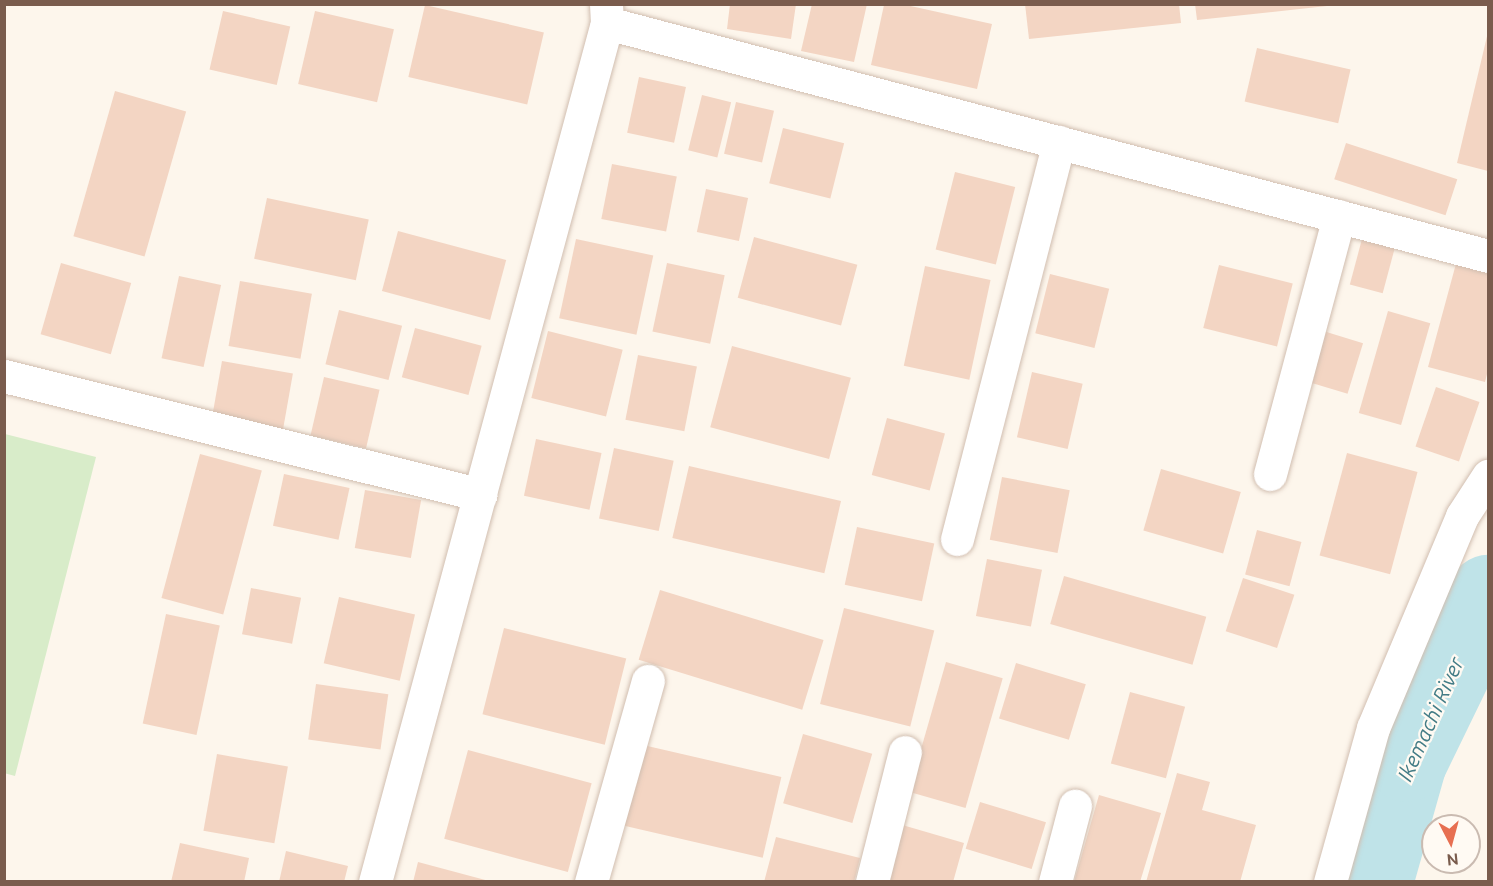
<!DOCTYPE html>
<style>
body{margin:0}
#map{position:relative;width:1493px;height:886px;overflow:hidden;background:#fdf6ec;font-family:Ubuntu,sans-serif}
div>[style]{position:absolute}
.green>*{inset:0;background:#d8ecc9}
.river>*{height:80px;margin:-40px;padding:0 40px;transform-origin:40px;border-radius:40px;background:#bfe3e8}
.building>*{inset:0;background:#f3d5c3;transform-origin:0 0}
.roads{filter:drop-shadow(0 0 2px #d1beb0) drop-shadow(0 0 2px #d1beb0)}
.minor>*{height:33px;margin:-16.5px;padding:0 16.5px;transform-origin:16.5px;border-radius:16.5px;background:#fff}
.tertiary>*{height:33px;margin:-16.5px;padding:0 16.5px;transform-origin:16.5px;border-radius:16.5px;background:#fff}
span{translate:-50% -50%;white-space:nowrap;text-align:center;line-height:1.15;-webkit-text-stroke:4.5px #fffaf3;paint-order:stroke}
.water-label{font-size:21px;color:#437c86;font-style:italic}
.frame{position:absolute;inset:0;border:6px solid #7a5c4d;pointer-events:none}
.north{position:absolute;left:1421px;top:814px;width:60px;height:60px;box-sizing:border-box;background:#fffaf3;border:2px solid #cabbb1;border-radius:50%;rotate:174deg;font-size:16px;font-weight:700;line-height:24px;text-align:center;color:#7a5c4d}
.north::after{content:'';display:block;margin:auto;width:21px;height:27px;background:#e76f51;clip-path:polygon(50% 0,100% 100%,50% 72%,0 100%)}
</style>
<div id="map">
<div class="green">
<div style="clip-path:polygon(5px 434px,96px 457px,15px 776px,4px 773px)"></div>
</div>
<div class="river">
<div style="left:1373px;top:882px;width:125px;rotate:-74.2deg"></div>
<div style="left:1407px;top:762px;width:186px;rotate:-64.1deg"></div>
</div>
<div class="building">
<div style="clip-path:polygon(730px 4px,796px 4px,791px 39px,727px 29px)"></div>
<div style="clip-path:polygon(812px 4px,867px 4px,854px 62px,801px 51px)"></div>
<div style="clip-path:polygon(1025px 4px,1179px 4px,1181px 23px,1029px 39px)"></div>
<div style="clip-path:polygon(1195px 4px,1327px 4px,1327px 6px,1197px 20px)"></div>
<div style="left:425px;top:5px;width:122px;height:74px;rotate:13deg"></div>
<div style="clip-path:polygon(884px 5px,906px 5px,992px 24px,977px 89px,871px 65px)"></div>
<div style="left:223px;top:11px;width:69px;height:60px;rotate:13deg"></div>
<div style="left:315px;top:11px;width:81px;height:75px;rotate:13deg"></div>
<div style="clip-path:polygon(1488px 32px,1488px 171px,1457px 163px)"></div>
<div style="left:1257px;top:48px;width:96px;height:55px;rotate:13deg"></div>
<div style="left:639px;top:77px;width:48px;height:57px;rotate:12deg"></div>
<div style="left:115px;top:91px;width:74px;height:151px;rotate:16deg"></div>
<div style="left:702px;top:95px;width:30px;height:57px;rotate:14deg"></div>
<div style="left:736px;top:102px;width:39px;height:53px;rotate:13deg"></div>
<div style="left:783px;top:128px;width:63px;height:57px;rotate:14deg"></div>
<div style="left:1346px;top:143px;width:117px;height:38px;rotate:18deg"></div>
<div style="left:612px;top:164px;width:66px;height:56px;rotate:11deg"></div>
<div style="left:955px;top:172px;width:62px;height:80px;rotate:14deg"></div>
<div style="left:706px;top:189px;width:43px;height:44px;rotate:12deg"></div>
<div style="left:267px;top:198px;width:104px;height:62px;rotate:12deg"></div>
<div style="left:398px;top:231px;width:112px;height:62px;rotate:15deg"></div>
<div style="left:754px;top:237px;width:107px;height:63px;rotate:15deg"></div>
<div style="left:576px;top:239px;width:79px;height:81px;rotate:12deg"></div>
<div style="left:1362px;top:239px;width:34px;height:47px;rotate:15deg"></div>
<div style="clip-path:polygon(1457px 260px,1488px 268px,1488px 370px,1485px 382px,1428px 367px)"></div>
<div style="left:61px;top:263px;width:73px;height:74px;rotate:16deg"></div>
<div style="left:667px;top:263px;width:59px;height:70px;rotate:12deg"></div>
<div style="left:1219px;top:265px;width:76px;height:65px;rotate:14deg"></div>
<div style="left:925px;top:266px;width:67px;height:102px;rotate:12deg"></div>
<div style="left:1050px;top:274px;width:61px;height:61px;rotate:14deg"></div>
<div style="left:179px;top:276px;width:43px;height:84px;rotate:12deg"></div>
<div style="left:240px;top:281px;width:73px;height:66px;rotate:10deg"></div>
<div style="left:339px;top:310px;width:65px;height:56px;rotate:14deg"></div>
<div style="left:1388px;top:311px;width:44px;height:106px;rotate:16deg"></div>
<div style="left:415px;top:328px;width:69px;height:51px;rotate:15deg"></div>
<div style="left:1320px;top:330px;width:45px;height:53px;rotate:17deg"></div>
<div style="left:548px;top:331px;width:77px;height:69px;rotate:14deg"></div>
<div style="left:732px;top:346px;width:123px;height:84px;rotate:15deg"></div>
<div style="left:638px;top:355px;width:60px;height:66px;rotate:11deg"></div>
<div style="left:222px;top:361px;width:72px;height:58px;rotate:10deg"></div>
<div style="left:1032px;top:372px;width:52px;height:67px;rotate:13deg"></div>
<div style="left:324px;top:377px;width:57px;height:60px;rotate:13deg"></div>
<div style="left:1436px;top:387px;width:46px;height:63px;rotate:19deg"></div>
<div style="left:887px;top:418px;width:60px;height:59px;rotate:15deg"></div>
<div style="left:536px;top:439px;width:67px;height:58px;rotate:12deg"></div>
<div style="left:614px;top:448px;width:61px;height:72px;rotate:12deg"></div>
<div style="left:1347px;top:453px;width:73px;height:106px;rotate:15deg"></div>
<div style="left:200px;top:454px;width:64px;height:149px;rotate:15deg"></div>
<div style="left:689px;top:466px;width:156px;height:74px;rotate:13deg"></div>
<div style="left:1161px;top:469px;width:83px;height:64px;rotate:16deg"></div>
<div style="left:284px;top:474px;width:67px;height:53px;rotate:12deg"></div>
<div style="left:1002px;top:477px;width:69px;height:64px;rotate:11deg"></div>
<div style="left:365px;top:490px;width:57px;height:59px;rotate:10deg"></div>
<div style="left:857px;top:527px;width:79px;height:59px;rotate:12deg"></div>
<div style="left:1257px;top:530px;width:46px;height:46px;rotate:15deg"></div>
<div style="left:987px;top:559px;width:56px;height:58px;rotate:11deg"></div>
<div style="left:1064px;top:576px;width:148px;height:50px;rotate:16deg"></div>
<div style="left:1243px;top:578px;width:54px;height:56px;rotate:18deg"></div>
<div style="left:251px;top:588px;width:51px;height:47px;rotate:11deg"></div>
<div style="left:660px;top:590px;width:171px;height:73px;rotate:17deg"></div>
<div style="left:339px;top:597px;width:78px;height:68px;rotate:13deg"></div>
<div style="left:844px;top:608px;width:93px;height:99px;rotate:14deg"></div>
<div style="left:166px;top:614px;width:55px;height:112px;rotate:12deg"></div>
<div style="left:504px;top:628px;width:126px;height:89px;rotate:14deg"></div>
<div style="left:946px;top:662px;width:59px;height:135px;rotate:16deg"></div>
<div style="left:1016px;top:663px;width:73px;height:58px;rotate:17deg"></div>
<div style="left:316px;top:684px;width:73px;height:56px;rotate:8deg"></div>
<div style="left:1130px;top:692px;width:57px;height:74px;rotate:15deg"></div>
<div style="left:803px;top:734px;width:72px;height:72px;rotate:16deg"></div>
<div style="left:643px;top:745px;width:142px;height:83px;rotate:13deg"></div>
<div style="left:468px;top:750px;width:128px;height:92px;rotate:15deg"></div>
<div style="left:217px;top:754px;width:72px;height:78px;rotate:10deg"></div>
<div style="clip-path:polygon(1177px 773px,1210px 782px,1202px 810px,1256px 825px,1240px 882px,1146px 882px)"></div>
<div style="clip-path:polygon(1099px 795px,1161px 813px,1140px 882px,1074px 882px)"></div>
<div style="left:980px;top:802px;width:69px;height:49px;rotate:17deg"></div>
<div style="clip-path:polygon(899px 824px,964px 843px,953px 882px,882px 882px)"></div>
<div style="clip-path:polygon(776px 837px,860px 858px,854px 882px,764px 882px)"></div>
<div style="clip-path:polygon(180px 843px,249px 858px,244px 882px,171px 882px)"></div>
<div style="clip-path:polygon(286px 851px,348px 866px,344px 882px,279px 882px)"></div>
<div style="clip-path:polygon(418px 862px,489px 881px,489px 882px,413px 882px)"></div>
</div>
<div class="roads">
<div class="minor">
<div style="left:607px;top:23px;width:911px;rotate:14.81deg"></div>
<div style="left:4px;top:376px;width:491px;rotate:14deg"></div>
<div style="left:1270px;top:474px;width:267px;rotate:-75deg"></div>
<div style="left:957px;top:539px;width:410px;rotate:-75.6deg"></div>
<div style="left:375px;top:882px;width:890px;rotate:-74.89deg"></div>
<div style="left:607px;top:23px;width:19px;rotate:-93deg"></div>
<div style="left:591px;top:882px;width:209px;rotate:-74.2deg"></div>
<div style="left:872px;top:882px;width:134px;rotate:-75.8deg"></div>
<div style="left:1055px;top:882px;width:79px;rotate:-75.3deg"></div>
</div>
<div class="tertiary">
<div style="left:1330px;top:882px;width:160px;rotate:-74.4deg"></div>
<div style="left:1373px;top:728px;width:230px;rotate:-67.2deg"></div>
<div style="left:1462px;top:516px;width:48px;rotate:-57deg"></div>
</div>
</div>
<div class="water-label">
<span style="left:1430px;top:719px;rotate:-66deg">Ikemachi River</span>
</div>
<div class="frame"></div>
<div class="north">N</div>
</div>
